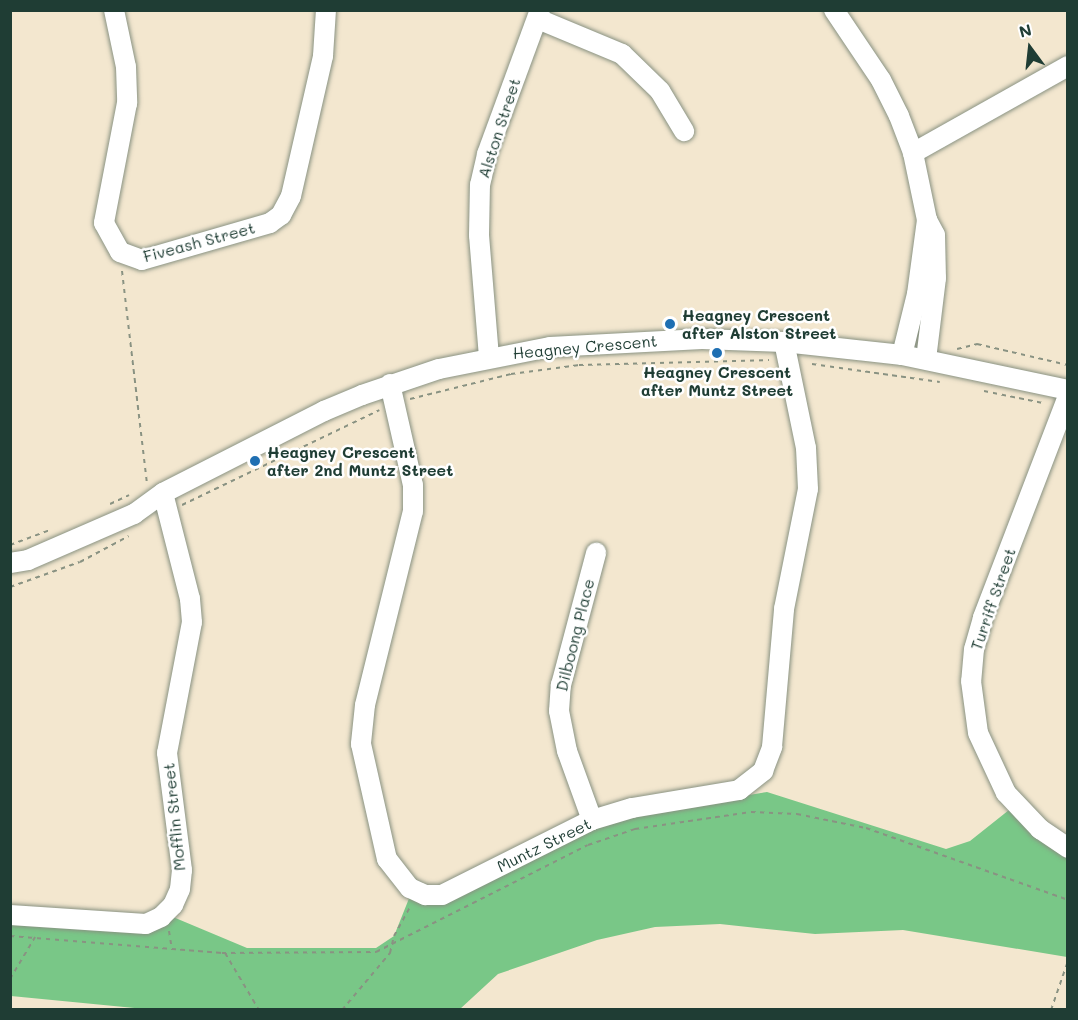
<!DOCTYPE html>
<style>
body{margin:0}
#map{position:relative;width:1078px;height:1020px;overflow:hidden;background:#f3e7cf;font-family:Mali,sans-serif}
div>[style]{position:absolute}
.green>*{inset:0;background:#79c787}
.path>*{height:2px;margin-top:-1px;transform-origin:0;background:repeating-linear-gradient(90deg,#899282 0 4.5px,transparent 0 9px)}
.roads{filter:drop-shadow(0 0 2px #899282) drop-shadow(0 0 2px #899282)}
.minor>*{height:20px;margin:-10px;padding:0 10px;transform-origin:10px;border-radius:10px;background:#fff}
.dots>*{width:16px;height:16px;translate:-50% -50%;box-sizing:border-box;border:3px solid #fff;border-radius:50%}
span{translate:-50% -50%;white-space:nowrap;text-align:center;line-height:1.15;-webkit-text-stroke:5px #fff;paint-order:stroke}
.street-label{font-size:16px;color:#1f3d34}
.poi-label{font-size:16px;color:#1f3d34;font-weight:700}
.left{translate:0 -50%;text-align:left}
.frame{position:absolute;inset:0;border:12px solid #1f3d34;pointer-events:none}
.north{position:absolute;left:1000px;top:18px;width:60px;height:60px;-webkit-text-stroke:4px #fff;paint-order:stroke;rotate:345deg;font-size:16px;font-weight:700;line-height:24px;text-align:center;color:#1f3d34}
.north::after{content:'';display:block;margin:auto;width:21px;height:27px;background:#1f3d34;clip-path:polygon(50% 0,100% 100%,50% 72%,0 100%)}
</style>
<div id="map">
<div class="green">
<div style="clip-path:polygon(767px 792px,946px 849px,970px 841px,1009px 810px,1067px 854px,1067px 957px,903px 930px,815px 934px,720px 924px,655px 927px,597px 940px,498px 974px,460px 1009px,155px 1010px,11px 996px,10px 922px,173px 917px,247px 948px,376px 948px,394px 936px,410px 896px,438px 902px,457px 898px,576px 834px,642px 813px)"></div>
</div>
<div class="path">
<div style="left:122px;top:271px;width:213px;rotate:83.3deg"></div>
<div style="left:957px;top:349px;width:21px;rotate:-14deg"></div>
<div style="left:977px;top:344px;width:93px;rotate:13deg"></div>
<div style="left:812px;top:364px;width:129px;rotate:8deg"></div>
<div style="left:984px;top:391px;width:60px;rotate:11.5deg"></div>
<div style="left:410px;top:399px;width:104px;rotate:-13.9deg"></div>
<div style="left:511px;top:374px;width:69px;rotate:-7.5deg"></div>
<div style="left:579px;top:365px;width:190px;rotate:-1.5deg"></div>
<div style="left:110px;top:504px;width:21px;rotate:-25deg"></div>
<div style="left:182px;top:505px;width:219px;rotate:-25.7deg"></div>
<div style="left:10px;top:545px;width:43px;rotate:-20.6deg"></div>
<div style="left:10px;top:587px;width:74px;rotate:-19.7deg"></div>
<div style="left:80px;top:562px;width:55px;rotate:-28deg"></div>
<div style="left:169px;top:931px;width:18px;rotate:81deg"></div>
<div style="left:10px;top:936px;width:213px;rotate:4.6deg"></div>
<div style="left:222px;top:953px;width:154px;rotate:-0.4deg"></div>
<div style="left:376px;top:952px;width:237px;rotate:-26.8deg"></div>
<div style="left:588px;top:845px;width:50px;rotate:-18.8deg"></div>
<div style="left:635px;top:829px;width:117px;rotate:-8.3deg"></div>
<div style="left:751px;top:812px;width:46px;rotate:2.5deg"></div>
<div style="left:797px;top:814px;width:70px;rotate:11.5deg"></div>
<div style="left:866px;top:828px;width:214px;rotate:19.6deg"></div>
<div style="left:225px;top:953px;width:66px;rotate:59.2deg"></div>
<div style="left:10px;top:979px;width:49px;rotate:-59.2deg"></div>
<div style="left:342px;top:1010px;width:75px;rotate:-49.9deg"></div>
<div style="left:390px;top:953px;width:17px;rotate:-77deg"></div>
<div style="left:394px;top:936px;width:33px;rotate:-61deg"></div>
<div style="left:1051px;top:1010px;width:52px;rotate:-70.9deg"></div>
</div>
<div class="roads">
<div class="minor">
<div style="left:114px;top:10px;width:58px;rotate:78.1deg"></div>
<div style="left:126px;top:67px;width:36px;rotate:88deg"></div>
<div style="left:127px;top:103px;width:122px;rotate:100.9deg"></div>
<div style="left:104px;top:223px;width:33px;rotate:61deg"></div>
<div style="left:120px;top:252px;width:23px;rotate:20deg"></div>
<div style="left:142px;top:260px;width:133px;rotate:-16.1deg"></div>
<div style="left:270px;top:223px;width:14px;rotate:-36deg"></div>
<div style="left:281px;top:215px;width:21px;rotate:-62deg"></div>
<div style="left:291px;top:196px;width:144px;rotate:-77.1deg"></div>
<div style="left:323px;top:56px;width:46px;rotate:-86.3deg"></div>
<div style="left:834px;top:10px;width:84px;rotate:56.1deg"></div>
<div style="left:881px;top:80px;width:40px;rotate:63.4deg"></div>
<div style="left:899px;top:116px;width:40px;rotate:69deg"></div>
<div style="left:913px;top:153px;width:68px;rotate:78.2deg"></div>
<div style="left:927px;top:220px;width:17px;rotate:62deg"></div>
<div style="left:935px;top:235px;width:43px;rotate:88.7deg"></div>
<div style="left:936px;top:278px;width:82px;rotate:97deg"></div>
<div style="left:538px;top:19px;width:91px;rotate:22.6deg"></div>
<div style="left:622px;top:54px;width:53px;rotate:44.2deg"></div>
<div style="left:660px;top:91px;width:47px;rotate:59deg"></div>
<div style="left:913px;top:153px;width:178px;rotate:-29.3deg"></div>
<div style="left:902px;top:355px;width:63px;rotate:-76.2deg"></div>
<div style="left:917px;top:294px;width:75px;rotate:-82.3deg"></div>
<div style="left:489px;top:357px;width:122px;rotate:-94.7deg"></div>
<div style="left:479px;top:235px;width:50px;rotate:-88.9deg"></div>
<div style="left:480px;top:185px;width:32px;rotate:-77deg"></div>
<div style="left:487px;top:154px;width:153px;rotate:-69.8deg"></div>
<div style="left:390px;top:384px;width:104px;rotate:77.2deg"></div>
<div style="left:413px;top:485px;width:26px;rotate:90deg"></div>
<div style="left:413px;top:511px;width:200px;rotate:103.9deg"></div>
<div style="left:365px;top:705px;width:39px;rotate:96deg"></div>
<div style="left:361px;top:744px;width:118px;rotate:77.3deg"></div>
<div style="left:387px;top:859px;width:37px;rotate:52deg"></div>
<div style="left:410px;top:888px;width:17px;rotate:25deg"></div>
<div style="left:425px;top:895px;width:17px"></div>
<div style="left:442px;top:895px;width:168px;rotate:-26.6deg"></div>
<div style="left:592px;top:820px;width:42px;rotate:-16.7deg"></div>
<div style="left:632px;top:808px;width:109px;rotate:-9.5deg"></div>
<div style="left:739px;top:790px;width:31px;rotate:-38deg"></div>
<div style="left:763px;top:771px;width:26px;rotate:-69deg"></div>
<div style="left:772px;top:747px;width:139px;rotate:-85deg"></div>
<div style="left:784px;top:609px;width:122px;rotate:-78.7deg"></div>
<div style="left:808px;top:489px;width:41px;rotate:-92.8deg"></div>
<div style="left:806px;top:448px;width:108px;rotate:-101.7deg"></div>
<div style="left:1068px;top:396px;width:238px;rotate:111deg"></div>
<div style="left:983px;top:618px;width:32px;rotate:106deg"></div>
<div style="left:974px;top:649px;width:32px;rotate:95deg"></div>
<div style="left:971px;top:681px;width:52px;rotate:82.3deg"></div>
<div style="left:978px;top:733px;width:66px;rotate:65deg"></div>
<div style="left:1006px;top:793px;width:50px;rotate:46.6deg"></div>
<div style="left:1040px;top:829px;width:34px;rotate:34deg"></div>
<div style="left:10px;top:563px;width:18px;rotate:-9deg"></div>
<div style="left:28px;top:560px;width:116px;rotate:-23.5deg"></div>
<div style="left:134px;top:514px;width:36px;rotate:-36deg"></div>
<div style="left:163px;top:493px;width:181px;rotate:-27deg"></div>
<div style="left:324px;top:411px;width:41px;rotate:-22.8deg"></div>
<div style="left:362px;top:395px;width:81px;rotate:-18.7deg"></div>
<div style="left:439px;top:369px;width:113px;rotate:-11.2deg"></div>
<div style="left:550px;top:347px;width:152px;rotate:-3deg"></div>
<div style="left:702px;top:339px;width:82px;rotate:2.1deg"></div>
<div style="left:784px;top:342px;width:119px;rotate:6.3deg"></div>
<div style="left:902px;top:355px;width:170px;rotate:11.9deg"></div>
<div style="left:592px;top:820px;width:73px;rotate:-109.9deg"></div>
<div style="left:567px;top:751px;width:41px;rotate:-101.3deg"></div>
<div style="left:559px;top:711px;width:26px;rotate:-86deg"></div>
<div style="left:561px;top:685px;width:137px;rotate:-75.1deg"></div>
<div style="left:10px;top:915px;width:136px;rotate:3.8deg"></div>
<div style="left:146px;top:924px;width:17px;rotate:-25deg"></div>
<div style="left:161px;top:917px;width:17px;rotate:-45deg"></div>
<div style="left:173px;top:905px;width:17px;rotate:-66deg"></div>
<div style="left:180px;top:889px;width:19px;rotate:-84deg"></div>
<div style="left:182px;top:870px;width:118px;rotate:-97.3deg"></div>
<div style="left:167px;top:753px;width:133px;rotate:-79.2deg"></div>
<div style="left:192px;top:622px;width:23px;rotate:-95deg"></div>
<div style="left:190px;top:599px;width:109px;rotate:-104.3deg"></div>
</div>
</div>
<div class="dots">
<div style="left:670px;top:324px;background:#1f6fb2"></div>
<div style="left:717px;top:353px;background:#1f6fb2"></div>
<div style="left:255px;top:461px;background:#1f6fb2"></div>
</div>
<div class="street-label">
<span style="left:499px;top:128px;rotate:-72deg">Alston Street</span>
<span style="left:199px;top:242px;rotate:-15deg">Fiveash Street</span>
<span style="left:585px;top:347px;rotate:-5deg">Heagney Crescent</span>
<span style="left:993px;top:599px;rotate:-71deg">Turriff Street</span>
<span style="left:575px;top:635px;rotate:-76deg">Dilboong Place</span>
<span style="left:174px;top:817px;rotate:-96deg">Mofflin Street</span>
<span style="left:544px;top:845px;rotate:-26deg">Muntz Street</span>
</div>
<div class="poi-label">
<span class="left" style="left:682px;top:324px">Heagney Crescent<br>after Alston Street</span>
<span style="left:717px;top:381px">Heagney Crescent<br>after Muntz Street</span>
<span class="left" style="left:267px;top:461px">Heagney Crescent<br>after 2nd Muntz Street</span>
</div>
<div class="frame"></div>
<div class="north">N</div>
</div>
